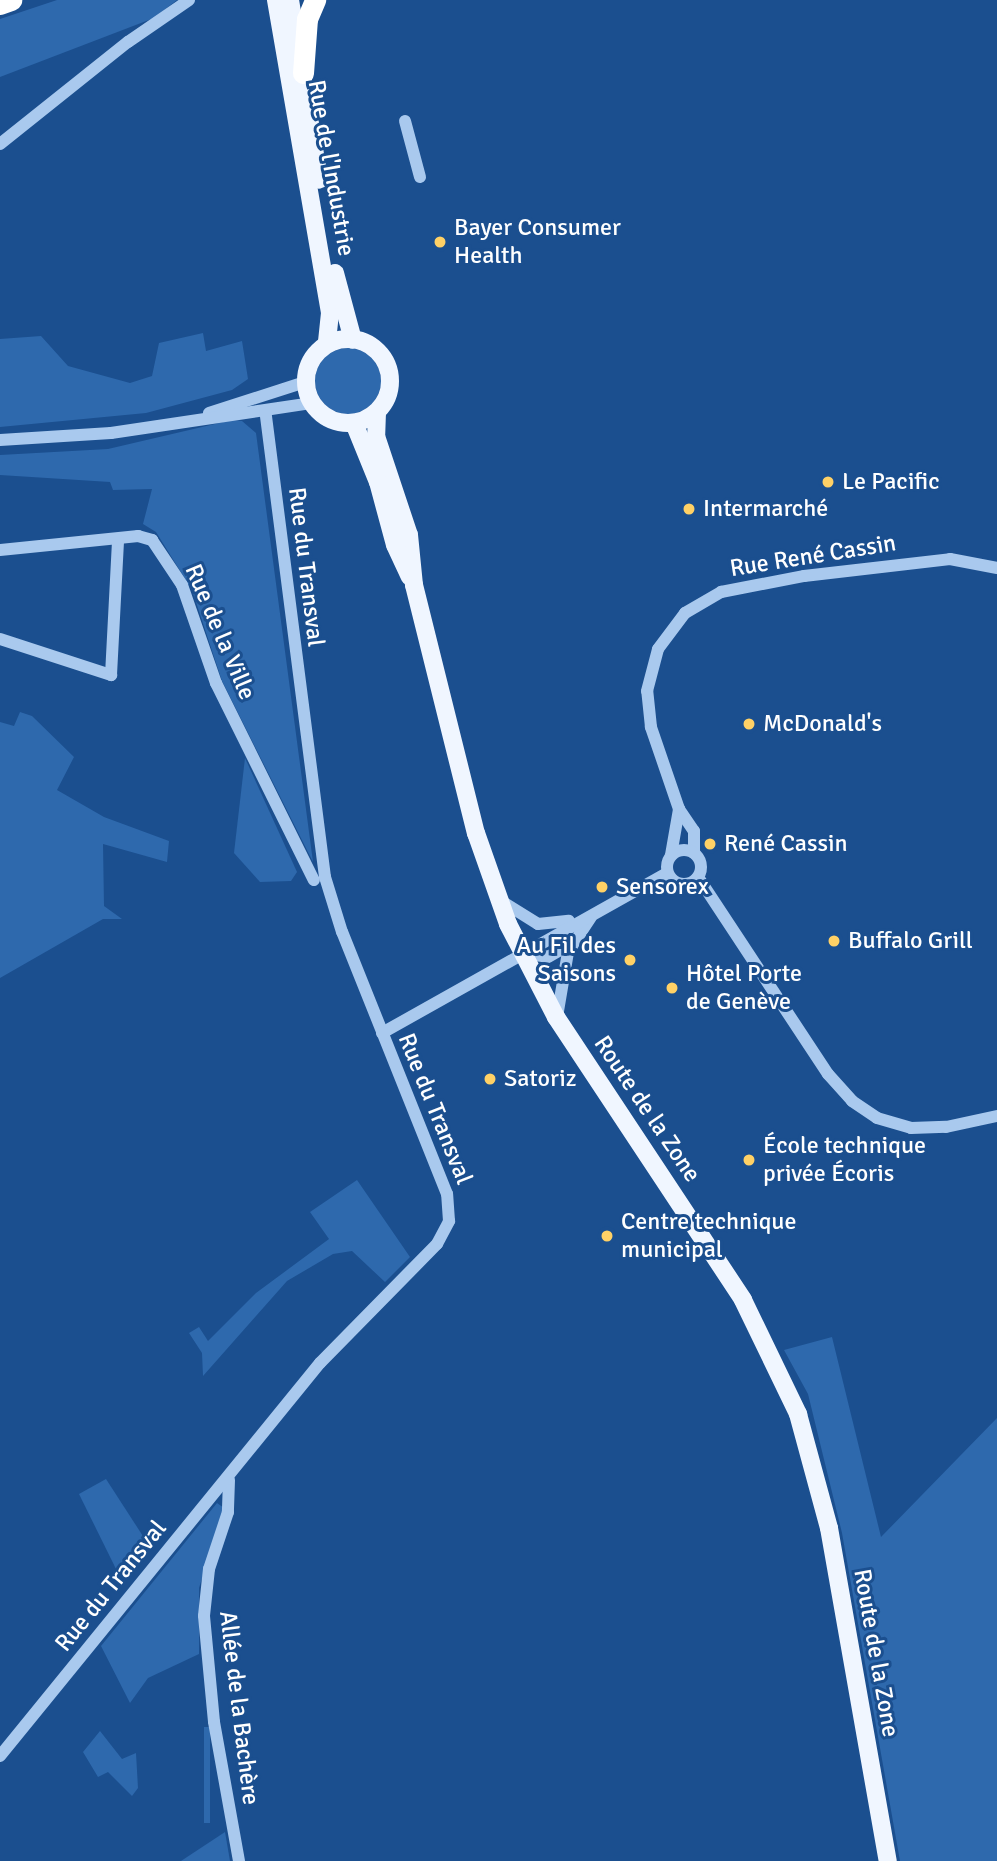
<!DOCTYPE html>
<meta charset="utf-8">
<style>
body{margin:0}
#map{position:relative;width:997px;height:1861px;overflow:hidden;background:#1b4f8f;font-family:Signika,sans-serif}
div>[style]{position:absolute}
.green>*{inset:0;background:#2e69ad;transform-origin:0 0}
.round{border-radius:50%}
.minor>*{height:12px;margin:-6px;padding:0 6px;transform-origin:6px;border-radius:6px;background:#a9c9ee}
.minor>.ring{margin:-6px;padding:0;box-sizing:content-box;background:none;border:12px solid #a9c9ee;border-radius:50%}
.major>*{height:18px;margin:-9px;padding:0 9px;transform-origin:9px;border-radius:9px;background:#f0f6ff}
.major>.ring{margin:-9px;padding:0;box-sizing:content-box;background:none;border:18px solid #f0f6ff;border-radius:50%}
.highway>*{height:21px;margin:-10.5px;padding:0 10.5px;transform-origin:10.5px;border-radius:10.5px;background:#fff}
.dots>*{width:19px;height:19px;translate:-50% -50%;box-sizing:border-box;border:4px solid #1b4f8f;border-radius:50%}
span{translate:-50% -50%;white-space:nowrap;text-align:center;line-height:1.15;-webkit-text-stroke:6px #1b4f8f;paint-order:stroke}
.street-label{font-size:24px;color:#fff}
.poi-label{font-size:24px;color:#fff}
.left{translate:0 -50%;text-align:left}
.right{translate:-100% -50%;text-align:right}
</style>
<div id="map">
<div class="green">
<div style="clip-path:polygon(57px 0,177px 0,154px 18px,0 77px,0 19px)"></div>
<div style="clip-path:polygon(203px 333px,206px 351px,242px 341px,248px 379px,232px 390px,146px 413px,0 427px,0 339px,41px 336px,68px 366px,130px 383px,152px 376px,159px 343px)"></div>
<div class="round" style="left:315px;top:348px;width:66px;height:66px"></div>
<div style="clip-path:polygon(232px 420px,242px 421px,256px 433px,313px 862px,222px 681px,192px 590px,156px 532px,143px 524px,152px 489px,113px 490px,110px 482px,0 475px,0 455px,108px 449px)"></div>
<div style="clip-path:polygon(20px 712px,32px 716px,74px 757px,57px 790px,104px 817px,169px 841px,167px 862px,103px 844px,104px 906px,122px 919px,103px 919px,0 978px,0 722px,14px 726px)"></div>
<div style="clip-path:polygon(245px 758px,297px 872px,291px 881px,260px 882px,234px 853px)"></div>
<div style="clip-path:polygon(357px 1180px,410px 1257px,385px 1282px,352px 1251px,333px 1254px,287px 1281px,203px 1376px,202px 1353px,189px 1333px,199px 1327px,208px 1341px,256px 1293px,329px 1239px,310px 1212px)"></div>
<div style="clip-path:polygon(832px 1337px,881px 1537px,997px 1418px,997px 1861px,900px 1861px,842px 1533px,808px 1394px,784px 1350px)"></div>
<div style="clip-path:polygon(106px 1479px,150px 1547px,117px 1571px,79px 1494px)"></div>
<div style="clip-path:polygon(217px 1503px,224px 1508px,199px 1588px,199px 1654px,148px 1678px,130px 1703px,101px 1646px)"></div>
<div style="left:204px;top:1727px;width:6px;height:96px"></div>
<div style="clip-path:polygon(100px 1731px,122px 1759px,136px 1753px,138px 1788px,132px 1796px,108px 1772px,98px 1777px,83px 1752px)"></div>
<div style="clip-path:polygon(225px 1832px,230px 1861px,181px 1861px)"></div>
</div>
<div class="minor">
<div style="left:405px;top:121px;width:58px;rotate:75deg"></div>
<div style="left:0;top:144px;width:164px;rotate:-38.6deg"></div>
<div style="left:128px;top:42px;width:74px;rotate:-34.5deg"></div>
<div style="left:209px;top:413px;width:101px;rotate:-17.9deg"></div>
<div style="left:0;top:440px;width:111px;rotate:-3.6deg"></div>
<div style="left:111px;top:433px;width:202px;rotate:-8.5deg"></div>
<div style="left:0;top:550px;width:139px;rotate:-5.8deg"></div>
<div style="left:138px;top:536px;width:15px;rotate:16deg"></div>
<div style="left:152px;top:540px;width:54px;rotate:56.3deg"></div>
<div style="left:182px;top:585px;width:104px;rotate:70.9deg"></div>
<div style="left:216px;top:683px;width:220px;rotate:63.6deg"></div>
<div style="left:0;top:639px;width:117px;rotate:18deg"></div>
<div style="left:111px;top:675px;width:135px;rotate:-87deg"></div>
<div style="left:679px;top:809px;width:27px;rotate:56deg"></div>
<div style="left:694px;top:831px;width:22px;rotate:90deg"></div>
<div class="ring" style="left:667px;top:850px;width:22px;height:22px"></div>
<div style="left:671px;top:855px;width:47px;rotate:-80.1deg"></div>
<div style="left:679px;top:809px;width:87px;rotate:-108.9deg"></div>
<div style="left:651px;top:727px;width:36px;rotate:-96deg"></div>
<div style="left:647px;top:691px;width:43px;rotate:-75.3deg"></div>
<div style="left:658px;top:649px;width:45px;rotate:-53.1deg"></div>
<div style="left:685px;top:613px;width:42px;rotate:-30.3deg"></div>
<div style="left:721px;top:592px;width:85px;rotate:-10.9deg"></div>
<div style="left:804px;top:576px;width:147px;rotate:-6.6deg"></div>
<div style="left:950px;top:559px;width:48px;rotate:10.8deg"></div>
<div style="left:698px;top:877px;width:236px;rotate:56.6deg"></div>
<div style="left:828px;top:1074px;width:36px;rotate:48deg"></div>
<div style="left:852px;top:1101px;width:30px;rotate:34deg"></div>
<div style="left:877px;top:1118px;width:35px;rotate:16deg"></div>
<div style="left:911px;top:1128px;width:35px;rotate:-2deg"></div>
<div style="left:946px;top:1127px;width:52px;rotate:-12.2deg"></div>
<div style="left:498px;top:899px;width:47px;rotate:32deg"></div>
<div style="left:538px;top:924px;width:31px;rotate:-6deg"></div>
<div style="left:521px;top:953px;width:27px;rotate:8deg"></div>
<div style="left:548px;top:957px;width:28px;rotate:-30deg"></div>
<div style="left:557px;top:1017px;width:66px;rotate:-80.4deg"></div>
<div style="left:568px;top:952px;width:42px;rotate:-56.7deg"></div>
<div style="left:382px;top:1033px;width:327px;rotate:-29.3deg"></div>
<div style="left:229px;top:1480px;width:32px;rotate:92deg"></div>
<div style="left:228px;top:1512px;width:60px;rotate:108.4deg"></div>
<div style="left:209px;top:1569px;width:47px;rotate:96.1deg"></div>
<div style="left:204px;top:1616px;width:106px;rotate:84.6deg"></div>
<div style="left:214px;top:1722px;width:141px;rotate:79.8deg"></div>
<div style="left:0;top:1756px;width:507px;rotate:-50.85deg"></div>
<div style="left:320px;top:1363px;width:167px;rotate:-45.5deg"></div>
<div style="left:437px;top:1244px;width:26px;rotate:-62deg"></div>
<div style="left:449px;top:1221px;width:27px;rotate:-94deg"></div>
<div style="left:447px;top:1194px;width:282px;rotate:-111.8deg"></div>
<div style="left:342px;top:932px;width:58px;rotate:-107.2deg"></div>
<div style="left:325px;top:877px;width:470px;rotate:-97.3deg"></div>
</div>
<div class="major">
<div style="left:276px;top:0;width:318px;rotate:80.2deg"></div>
<div style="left:330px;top:313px;width:31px;rotate:96deg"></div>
<div style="left:290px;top:0;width:182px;rotate:80.8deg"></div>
<div style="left:335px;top:273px;width:69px;rotate:75deg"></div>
<div class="ring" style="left:306px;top:339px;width:66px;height:66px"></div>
<div style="left:377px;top:412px;width:24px;rotate:92deg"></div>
<div style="left:376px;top:436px;width:104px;rotate:71.6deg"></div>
<div style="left:409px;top:535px;width:50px;rotate:84.3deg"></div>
<div style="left:414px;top:585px;width:256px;rotate:76deg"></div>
<div style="left:476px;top:833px;width:96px;rotate:70.6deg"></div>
<div style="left:508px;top:924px;width:105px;rotate:62.7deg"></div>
<div style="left:556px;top:1017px;width:339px;rotate:56.5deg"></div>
<div style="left:743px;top:1300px;width:127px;rotate:64.2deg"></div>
<div style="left:798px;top:1414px;width:118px;rotate:74.8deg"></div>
<div style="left:829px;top:1528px;width:338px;rotate:80deg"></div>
<div style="left:354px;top:423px;width:64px;rotate:67.9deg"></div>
<div style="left:378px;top:482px;width:65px;rotate:74.9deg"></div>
<div style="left:395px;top:545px;width:35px;rotate:65deg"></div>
</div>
<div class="highway">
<div style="left:0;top:4px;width:12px;rotate:-20deg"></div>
<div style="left:303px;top:73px;width:54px;rotate:-85.8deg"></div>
<div style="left:307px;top:19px;width:21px;rotate:-67deg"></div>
</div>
<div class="dots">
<div style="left:440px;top:242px;background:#ffd166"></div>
<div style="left:828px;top:482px;background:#ffd166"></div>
<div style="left:689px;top:509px;background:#ffd166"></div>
<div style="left:749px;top:724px;background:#ffd166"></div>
<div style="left:710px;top:844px;background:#ffd166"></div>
<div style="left:602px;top:887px;background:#ffd166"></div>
<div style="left:834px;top:941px;background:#ffd166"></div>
<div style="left:630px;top:960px;background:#ffd166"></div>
<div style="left:672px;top:988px;background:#ffd166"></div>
<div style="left:490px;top:1079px;background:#ffd166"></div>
<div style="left:749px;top:1160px;background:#ffd166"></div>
<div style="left:607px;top:1236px;background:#ffd166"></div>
</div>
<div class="street-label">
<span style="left:331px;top:168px;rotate:80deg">Rue de l'Industrie</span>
<span style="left:813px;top:556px;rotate:-9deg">Rue René Cassin</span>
<span style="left:306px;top:567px;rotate:83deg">Rue du Transval</span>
<span style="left:220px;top:632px;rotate:67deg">Rue de la Ville</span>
<span style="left:435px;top:1109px;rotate:68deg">Rue du Transval</span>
<span style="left:647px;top:1109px;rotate:56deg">Route de la Zone</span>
<span style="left:111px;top:1586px;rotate:-51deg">Rue du Transval</span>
<span style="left:876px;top:1653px;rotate:80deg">Route de la Zone</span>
<span style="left:239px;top:1708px;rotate:83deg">Allée de la Bachère</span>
</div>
<div class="poi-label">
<span class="left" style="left:454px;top:242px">Bayer Consumer<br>Health</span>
<span class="left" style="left:842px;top:482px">Le Pacific</span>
<span class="left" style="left:703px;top:509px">Intermarché</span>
<span class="left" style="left:763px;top:724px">McDonald's</span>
<span class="left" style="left:724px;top:844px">René Cassin</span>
<span class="left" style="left:616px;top:887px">Sensorex</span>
<span class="left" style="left:848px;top:941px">Buffalo Grill</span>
<span class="right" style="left:616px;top:960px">Au Fil des<br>Saisons</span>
<span class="left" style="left:686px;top:988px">Hôtel Porte<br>de Genève</span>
<span class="left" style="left:504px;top:1079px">Satoriz</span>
<span class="left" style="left:763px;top:1160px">École technique<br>privée Écoris</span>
<span class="left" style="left:621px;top:1236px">Centre technique<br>municipal</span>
</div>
</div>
